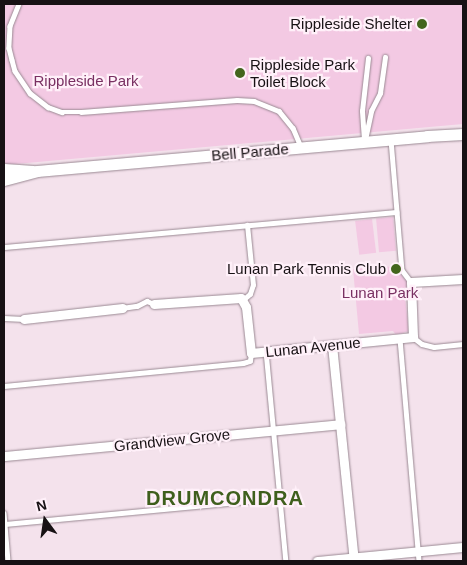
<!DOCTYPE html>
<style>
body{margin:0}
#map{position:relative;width:467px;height:565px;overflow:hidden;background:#f4e2ec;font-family:Helvetica,sans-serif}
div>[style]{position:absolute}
.green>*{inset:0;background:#f3c9e3;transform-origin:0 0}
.roads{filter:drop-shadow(0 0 1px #9a8993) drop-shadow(0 0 1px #9a8993)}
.service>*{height:4.5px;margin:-2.25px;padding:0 2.25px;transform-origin:2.25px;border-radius:2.25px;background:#fff}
.minor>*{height:9px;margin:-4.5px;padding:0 4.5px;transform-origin:4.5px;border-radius:4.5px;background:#fff}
.tertiary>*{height:11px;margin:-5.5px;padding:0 5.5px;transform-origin:5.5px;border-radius:5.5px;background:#fff}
.dots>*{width:14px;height:14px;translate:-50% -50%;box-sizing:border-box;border:2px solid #fff0f9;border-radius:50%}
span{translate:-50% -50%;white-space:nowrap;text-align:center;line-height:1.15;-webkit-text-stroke:4.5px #fff0f9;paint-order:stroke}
.poi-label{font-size:15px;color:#171114}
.right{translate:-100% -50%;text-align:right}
.left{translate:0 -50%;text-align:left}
.park-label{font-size:15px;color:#793062}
.street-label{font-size:15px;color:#171114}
.district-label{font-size:20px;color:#3f5f1d;font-weight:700;letter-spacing:1px}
.frame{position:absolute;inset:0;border:5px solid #171114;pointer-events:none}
.north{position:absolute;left:20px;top:495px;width:50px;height:50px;-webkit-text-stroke:4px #fff0f9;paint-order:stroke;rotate:346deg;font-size:14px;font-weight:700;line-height:20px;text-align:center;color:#171114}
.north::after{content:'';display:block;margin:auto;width:18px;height:22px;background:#171114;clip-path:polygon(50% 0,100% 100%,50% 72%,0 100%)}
</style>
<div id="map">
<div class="green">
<div style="clip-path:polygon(4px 4px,463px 4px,463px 124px,4px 165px)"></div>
<div style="left:393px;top:217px;width:34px;height:17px;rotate:85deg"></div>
<div style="left:372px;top:219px;width:34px;height:17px;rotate:83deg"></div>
<div style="clip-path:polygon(399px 266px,399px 272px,408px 283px,408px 291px,405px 298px,409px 331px,396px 335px,393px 331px,359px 334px,353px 269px)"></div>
</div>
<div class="roads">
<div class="service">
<div style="left:19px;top:4px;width:24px;rotate:112deg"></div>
<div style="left:10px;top:26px;width:22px;rotate:93deg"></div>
<div style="left:9px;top:48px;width:12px;rotate:76deg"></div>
<div style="left:12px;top:60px;width:11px;rotate:75deg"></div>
<div style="left:15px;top:71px;width:27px;rotate:56deg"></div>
<div style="left:30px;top:93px;width:23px;rotate:38deg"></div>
<div style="left:48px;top:107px;width:15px;rotate:20deg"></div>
<div style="left:62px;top:112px;width:19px"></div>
<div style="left:81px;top:112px;width:156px;rotate:-4.4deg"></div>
<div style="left:237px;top:100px;width:17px;rotate:3deg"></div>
<div style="left:254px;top:101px;width:27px;rotate:22deg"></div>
<div style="left:279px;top:111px;width:22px;rotate:51deg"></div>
<div style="left:293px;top:128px;width:21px;rotate:67deg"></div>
<div style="left:364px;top:140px;width:29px;rotate:-94deg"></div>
<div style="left:362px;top:111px;width:53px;rotate:-83.5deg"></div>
<div style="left:365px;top:140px;width:30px;rotate:-78deg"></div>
<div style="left:371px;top:111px;width:20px;rotate:-63deg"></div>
<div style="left:380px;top:93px;width:36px;rotate:-82deg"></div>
<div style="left:391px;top:140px;width:130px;rotate:85.2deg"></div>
<div style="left:402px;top:270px;width:15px;rotate:53deg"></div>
<div style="left:4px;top:247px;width:394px;rotate:-5.1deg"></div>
<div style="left:243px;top:300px;width:9px;rotate:-41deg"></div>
<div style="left:250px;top:294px;width:9px;rotate:-72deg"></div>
<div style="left:253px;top:285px;width:60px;rotate:-95.7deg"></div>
<div style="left:122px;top:308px;width:15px;rotate:-8deg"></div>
<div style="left:137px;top:306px;width:11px;rotate:-27deg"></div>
<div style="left:147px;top:301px;width:8px;rotate:23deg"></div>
<div style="left:4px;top:318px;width:20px;rotate:3deg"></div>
<div style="left:413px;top:337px;width:11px;rotate:38deg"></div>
<div style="left:422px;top:344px;width:12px;rotate:14deg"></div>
<div style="left:434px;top:347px;width:29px;rotate:-6deg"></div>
<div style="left:400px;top:339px;width:223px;rotate:85.1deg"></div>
<div style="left:266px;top:351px;width:211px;rotate:84.6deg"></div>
<div style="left:4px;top:386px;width:240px;rotate:-5.5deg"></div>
<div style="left:243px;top:363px;width:7px;rotate:-16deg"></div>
<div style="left:250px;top:361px;width:8px;rotate:-83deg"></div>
<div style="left:4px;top:513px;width:48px;rotate:85.2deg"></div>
<div style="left:5px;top:524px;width:276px;rotate:-5.4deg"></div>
</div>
<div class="minor">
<div style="left:154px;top:304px;width:87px;rotate:-3.9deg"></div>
<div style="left:241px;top:298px;width:10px;rotate:61deg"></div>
<div style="left:246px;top:307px;width:46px;rotate:83.8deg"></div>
<div style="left:251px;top:353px;width:163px;rotate:-5.6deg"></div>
<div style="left:413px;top:337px;width:55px;rotate:-92.1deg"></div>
<div style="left:411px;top:282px;width:52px;rotate:-3.3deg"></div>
<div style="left:24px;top:319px;width:99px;rotate:-6.4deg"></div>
<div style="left:332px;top:345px;width:217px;rotate:84.2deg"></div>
<div style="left:4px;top:456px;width:338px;rotate:-5.4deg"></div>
<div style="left:317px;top:561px;width:147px;rotate:-5.5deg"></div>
</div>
<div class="tertiary">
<div style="left:4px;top:169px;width:29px;rotate:4deg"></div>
<div style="left:4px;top:180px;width:34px;rotate:-15deg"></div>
<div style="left:37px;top:171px;width:392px;rotate:-5.1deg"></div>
<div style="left:427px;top:136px;width:36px;rotate:-3deg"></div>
</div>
</div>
<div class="dots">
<div style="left:422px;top:24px;background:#43651d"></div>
<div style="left:240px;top:73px;background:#43651d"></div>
<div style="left:396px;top:269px;background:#43651d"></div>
</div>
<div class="poi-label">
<span class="right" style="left:412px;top:24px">Rippleside Shelter</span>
<span class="left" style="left:250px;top:73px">Rippleside Park<br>Toilet Block</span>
<span class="right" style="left:386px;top:269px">Lunan Park Tennis Club</span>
</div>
<div class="park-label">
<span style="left:86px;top:81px">Rippleside Park</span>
<span style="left:380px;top:293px">Lunan Park</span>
</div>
<div class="street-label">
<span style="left:250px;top:152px;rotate:-5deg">Bell Parade</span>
<span style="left:313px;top:347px;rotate:-6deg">Lunan Avenue</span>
<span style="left:172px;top:440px;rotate:-6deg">Grandview Grove</span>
</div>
<div class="district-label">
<span style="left:225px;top:498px">DRUMCONDRA</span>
</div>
<div class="frame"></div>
<div class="north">N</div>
</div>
